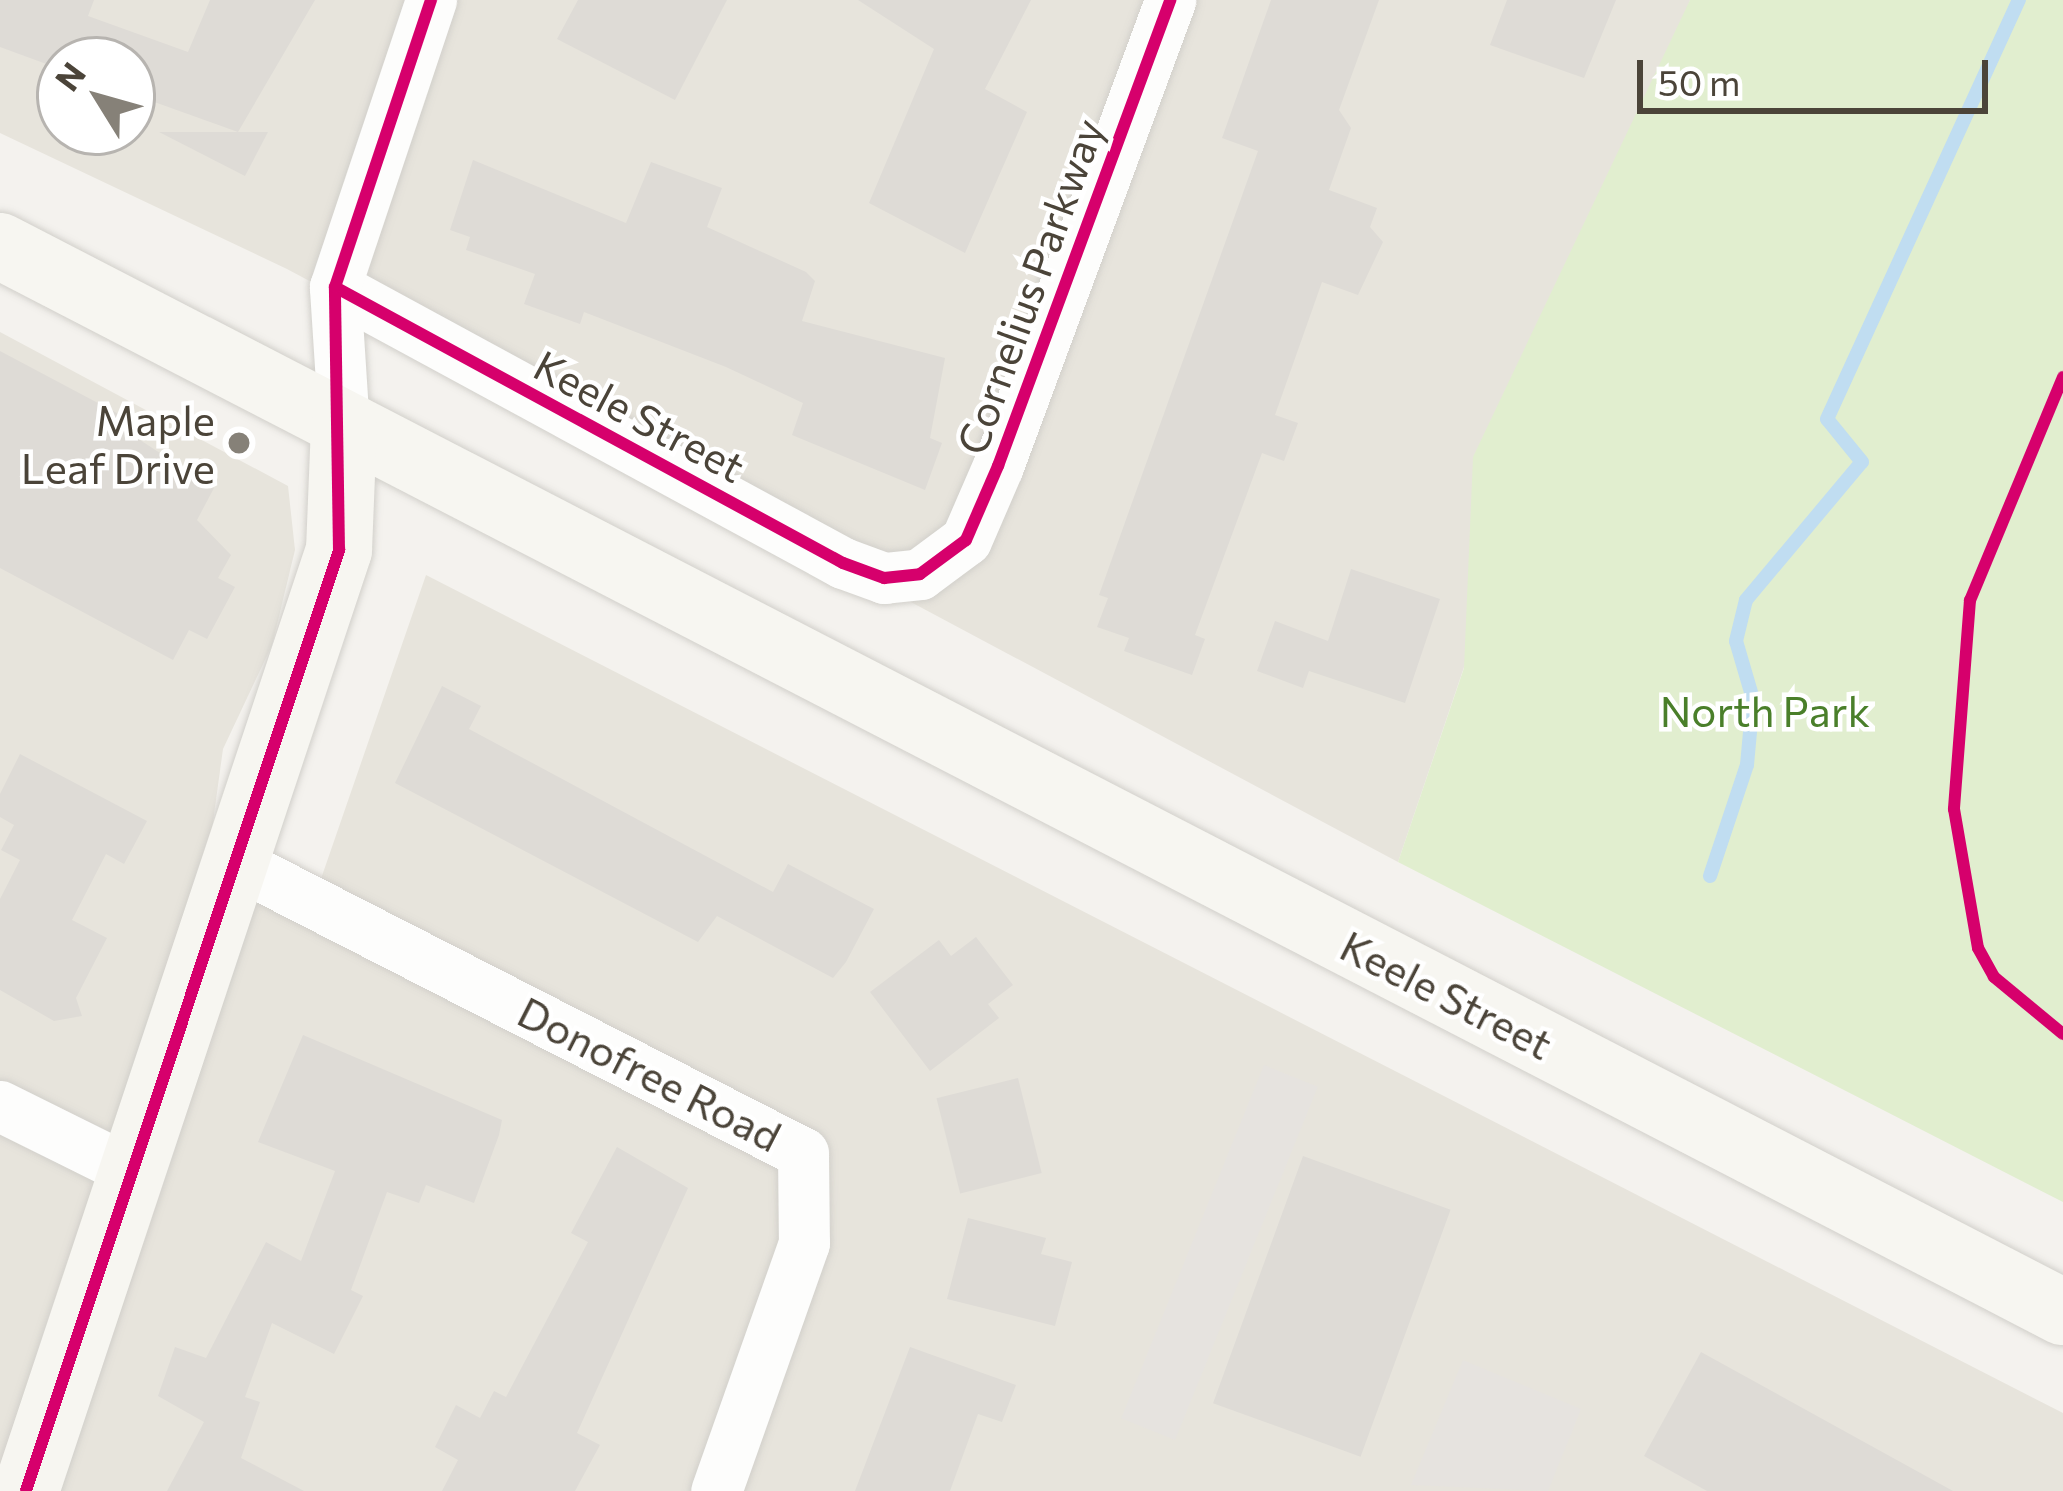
<!DOCTYPE html>
<style>
body{margin:0}
#map{position:relative;width:2063px;height:1491px;overflow:hidden;background:#f4f2ee;font-family:Commissioner,sans-serif}
div>[style]{position:absolute}
.residential>*{inset:0;background:#e7e4dc}
.green>*{inset:0;background:#e1eecf}
.parking>*{inset:0;background:#e6e3df;transform-origin:0 0}
.stream>*{height:14px;margin:-7px;padding:0 7px;transform-origin:7px;border-radius:7px;background:#c0ddf1}
.building>*{inset:0;background:#dedbd6;transform-origin:0 0}
.roads{filter:drop-shadow(0 0 3px #d2d0cb) drop-shadow(0 0 3px #d2d0cb)}
.street>*{height:51px;margin:-25.5px;padding:0 25.5px;transform-origin:25.5px;border-radius:25.5px;background:#fdfdfc}
.secondary>*{height:66px;margin:-33px;padding:0 33px;transform-origin:33px;border-radius:33px;background:#f7f6f1}
.cycleway>*{height:12px;margin:-6px;padding:0 6px;transform-origin:6px;border-radius:6px;background:#d6006c}
.dots>*{width:33px;height:33px;translate:-50% -50%;box-sizing:border-box;border:6px solid #fff;border-radius:50%}
span{translate:-50% -50%;white-space:nowrap;text-align:center;line-height:1.15;-webkit-text-stroke:9px #fff;paint-order:stroke}
.street-label{font-size:42px;color:#4b4439}
.poi-label{font-size:42px;color:#4b4439}
.right{translate:-100% -50%;text-align:right}
.park-label{font-size:42px;color:#4a7f2a}
.north{position:absolute;left:36px;top:36px;width:120px;height:120px;box-sizing:border-box;background:#fff;border:3px solid #b7b4b0;border-radius:50%;rotate:307deg;font-size:33px;font-weight:700;line-height:48px;text-align:center;color:#4b4439}
.north::after{content:'';display:block;margin:auto;width:42px;height:54px;background:#868178;clip-path:polygon(50% 0,100% 100%,50% 72%,0 100%)}
.scale{position:absolute;left:1637px;top:60px;width:351px;height:54px;box-sizing:border-box;border:6px solid #4b4439;border-top:0;padding-left:15px;font-size:36px;line-height:42px;white-space:nowrap;color:#4b4439;-webkit-text-stroke:9px #fff;paint-order:stroke}
</style>
<div id="map">
<div class="residential">
<div style="clip-path:polygon(evenodd,0 0,1690px 0,1398px 862px,287px 269px,0 133px,0 0,60px 60px,132px 60px,132px 132px,60px 132px,60px 60px)"></div>
<div style="clip-path:polygon(0 332px,288px 486px,295px 550px,272px 645px,223px 749px,211px 836px,314px 899px,426px 575px,2063px 1413px,2063px 1491px,0 1491px)"></div>
</div>
<div class="green">
<div style="clip-path:polygon(1690px 0,2063px 0,2063px 1202px,1398px 862px,1464px 668px,1473px 457px)"></div>
</div>
<div class="parking">
<div style="left:1264px;top:1065px;width:58px;height:381px;rotate:22deg"></div>
<div style="clip-path:polygon(1463px 1360px,1581px 1409px,1548px 1491px,1411px 1485px)"></div>
</div>
<div class="stream">
<div style="left:1710px;top:876px;width:117px;rotate:-71.6deg"></div>
<div style="left:1747px;top:765px;width:66px;rotate:-84.8deg"></div>
<div style="left:1753px;top:699px;width:60px;rotate:-106.3deg"></div>
<div style="left:1736px;top:641px;width:42px;rotate:-76.3deg"></div>
<div style="left:1746px;top:600px;width:180px;rotate:-50deg"></div>
<div style="left:1862px;top:462px;width:55px;rotate:-129.1deg"></div>
<div style="left:1827px;top:419px;width:461px;rotate:-65.4deg"></div>
</div>
<div class="building">
<div style="clip-path:polygon(0 0,94px 0,88px 16px,188px 52px,210px 0,315px 0,238px 132px,132px 94px,132px 60px,60px 60px,60px 69px,0 47px)"></div>
<div style="clip-path:polygon(578px 0,727px 0,675px 100px,557px 39px)"></div>
<div style="clip-path:polygon(858px 0,1031px 0,985px 89px,1027px 112px,965px 253px,869px 203px,934px 49px)"></div>
<div style="clip-path:polygon(1271px 0,1379px 0,1339px 110px,1351px 128px,1329px 190px,1377px 208px,1370px 227px,1383px 242px,1358px 295px,1322px 282px,1275px 415px,1298px 423px,1284px 461px,1262px 453px,1195px 635px,1205px 639px,1192px 675px,1124px 651px,1129px 638px,1097px 627px,1108px 598px,1099px 595px,1258px 151px,1222px 138px)"></div>
<div style="clip-path:polygon(1507px 0,1616px 0,1584px 78px,1490px 45px)"></div>
<div style="clip-path:polygon(159px 132px,268px 132px,245px 176px)"></div>
<div style="clip-path:polygon(473px 160px,626px 223px,651px 162px,722px 188px,707px 227px,806px 272px,815px 281px,802px 321px,945px 358px,930px 438px,942px 443px,925px 490px,792px 435px,803px 403px,726px 367px,584px 312px,580px 324px,524px 304px,535px 274px,466px 250px,470px 237px,450px 230px)"></div>
<div style="clip-path:polygon(0 351px,128px 419px,123px 429px,214px 488px,197px 520px,231px 555px,218px 578px,235px 587px,207px 639px,189px 630px,173px 660px,0 568px)"></div>
<div style="clip-path:polygon(1351px 569px,1440px 599px,1405px 703px,1309px 671px,1303px 688px,1257px 671px,1275px 621px,1328px 641px)"></div>
<div style="clip-path:polygon(442px 686px,481px 706px,469px 729px,773px 892px,788px 864px,874px 909px,846px 962px,833px 978px,717px 916px,698px 942px,395px 783px)"></div>
<div style="clip-path:polygon(20px 754px,147px 821px,124px 864px,106px 854px,72px 920px,107px 938px,76px 998px,82px 1016px,54px 1021px,0 990px,0 899px,20px 860px,1px 850px,14px 825px,0 817px,0 794px)"></div>
<div style="clip-path:polygon(976px 937px,1013px 985px,988px 1004px,999px 1018px,930px 1071px,870px 992px,939px 940px,951px 956px)"></div>
<div style="clip-path:polygon(303px 1035px,502px 1120px,499px 1135px,474px 1203px,426px 1185px,419px 1203px,387px 1192px,351px 1290px,363px 1296px,334px 1354px,272px 1323px,245px 1397px,260px 1402px,241px 1458px,304px 1491px,167px 1491px,204px 1422px,158px 1396px,175px 1347px,206px 1358px,266px 1242px,301px 1261px,335px 1171px,258px 1142px)"></div>
<div style="left:1018px;top:1078px;width:98px;height:84px;rotate:76deg"></div>
<div style="clip-path:polygon(617px 1147px,688px 1188px,577px 1433px,600px 1445px,575px 1491px,442px 1491px,458px 1460px,435px 1447px,456px 1405px,480px 1418px,494px 1391px,506px 1397px,588px 1242px,571px 1233px)"></div>
<div style="left:1303px;top:1156px;width:157px;height:263px;rotate:20deg"></div>
<div style="clip-path:polygon(968px 1218px,1046px 1238px,1041px 1254px,1072px 1262px,1055px 1326px,947px 1299px)"></div>
<div style="clip-path:polygon(910px 1347px,1016px 1385px,1002px 1422px,978px 1414px,950px 1491px,855px 1491px)"></div>
<div style="clip-path:polygon(1701px 1352px,1953px 1491px,1707px 1491px,1644px 1456px)"></div>
</div>
<div class="roads">
<div class="street">
<div style="left:335px;top:287px;width:578px;rotate:28.52deg"></div>
<div style="left:843px;top:563px;width:44px;rotate:20.1deg"></div>
<div style="left:884px;top:578px;width:36px;rotate:-6deg"></div>
<div style="left:920px;top:574px;width:57px;rotate:-36.5deg"></div>
<div style="left:966px;top:540px;width:81px;rotate:-66.6deg"></div>
<div style="left:998px;top:466px;width:497px;rotate:-69.7deg"></div>
<div style="left:344px;top:428px;width:141px;rotate:-93.7deg"></div>
<div style="left:335px;top:287px;width:303px;rotate:-71.5deg"></div>
<div style="left:242px;top:866px;width:630px;rotate:27.09deg"></div>
<div style="left:803px;top:1153px;width:90px;rotate:89.4deg"></div>
<div style="left:804px;top:1243px;width:263px;rotate:109.5deg"></div>
<div style="left:0;top:1106px;width:153px;rotate:26.4deg"></div>
</div>
<div class="secondary">
<div style="left:0;top:246px;width:2322px;rotate:27.33deg"></div>
<div style="left:26px;top:1491px;width:992px;rotate:-71.6deg"></div>
<div style="left:339px;top:550px;width:122px;rotate:-87.7deg"></div>
</div>
</div>
<div class="cycleway">
<div style="left:335px;top:287px;width:578px;rotate:28.52deg"></div>
<div style="left:843px;top:563px;width:44px;rotate:20.1deg"></div>
<div style="left:884px;top:578px;width:36px;rotate:-6deg"></div>
<div style="left:920px;top:574px;width:57px;rotate:-36.5deg"></div>
<div style="left:966px;top:540px;width:81px;rotate:-66.6deg"></div>
<div style="left:998px;top:466px;width:497px;rotate:-69.7deg"></div>
<div style="left:2063px;top:377px;width:242px;rotate:112.6deg"></div>
<div style="left:1970px;top:600px;width:210px;rotate:94.4deg"></div>
<div style="left:1954px;top:809px;width:141px;rotate:80.2deg"></div>
<div style="left:1978px;top:948px;width:33px;rotate:61deg"></div>
<div style="left:1994px;top:977px;width:89px;rotate:39.6deg"></div>
<div style="left:26px;top:1491px;width:992px;rotate:-71.6deg"></div>
<div style="left:339px;top:550px;width:263px;rotate:-90.9deg"></div>
<div style="left:335px;top:287px;width:303px;rotate:-71.5deg"></div>
</div>
<div class="dots">
<div style="left:239px;top:443px;background:#868178"></div>
</div>
<div class="street-label">
<span style="left:1029px;top:286px;rotate:-70deg">Cornelius Parkway</span>
<span style="left:640px;top:415px;rotate:28deg">Keele Street</span>
<span style="left:1447px;top:994px;rotate:27deg">Keele Street</span>
<span style="left:650px;top:1073px;rotate:27deg">Donofree Road</span>
</div>
<div class="poi-label">
<span class="right" style="left:215px;top:443px">Maple<br>Leaf Drive</span>
</div>
<div class="park-label">
<span style="left:1765px;top:710px">North Park</span>
</div>
<div class="north">N</div>
<div class="scale">50 m</div>
</div>
